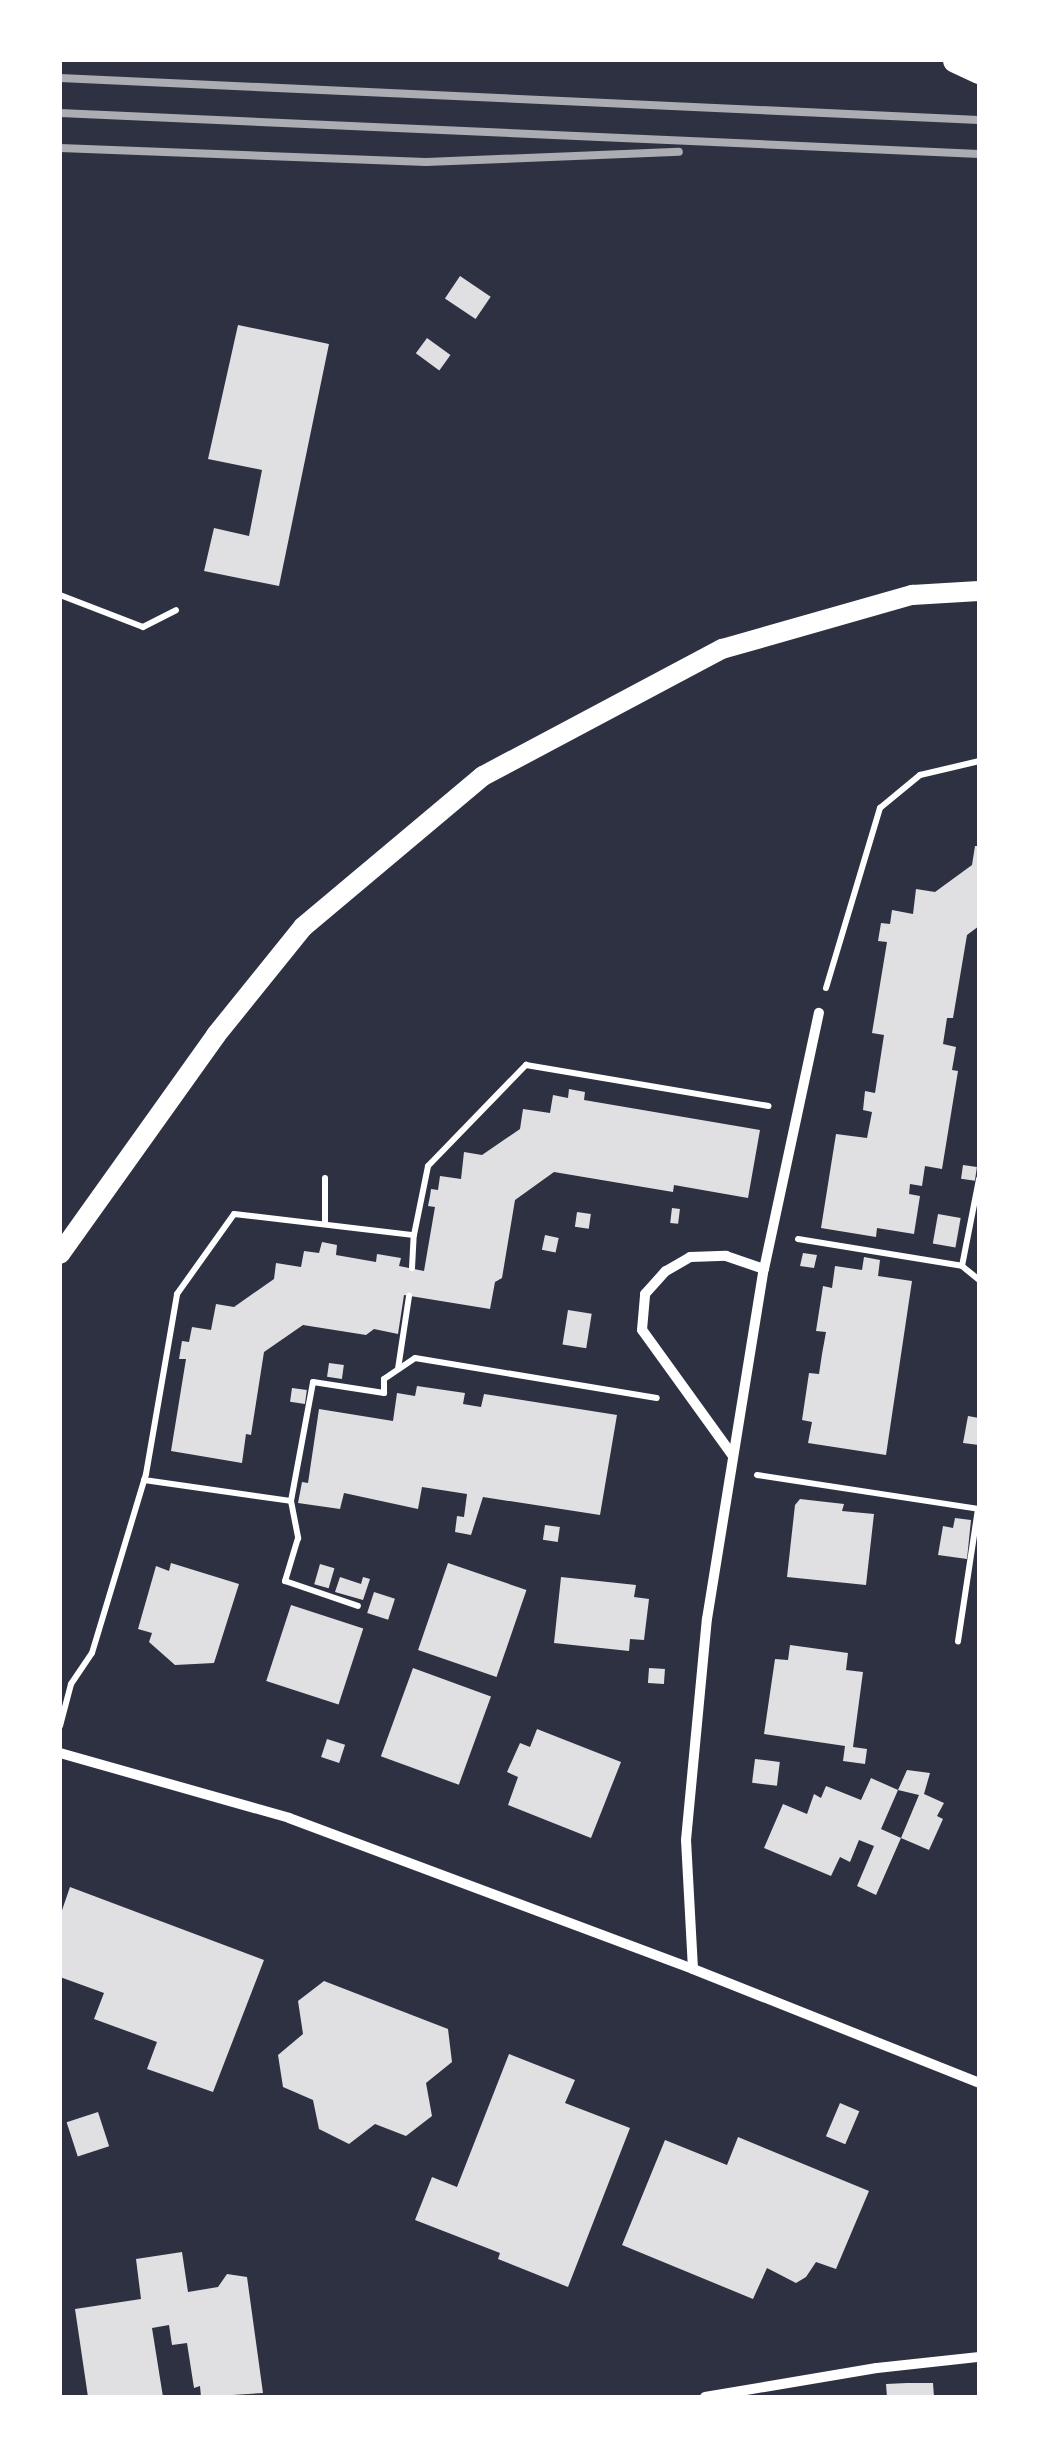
<!DOCTYPE html>
<style>
body{margin:0}
#map{position:relative;width:1039px;height:2457px;overflow:hidden;background:#2d3142;font-family:"Noto Sans",sans-serif}
div>[style]{position:absolute}
.building>*{inset:0;background:#e0e0e3;transform-origin:0 0}
.path>*{height:6px;margin:-3px;padding:0 3px;transform-origin:3px;border-radius:3px;background:#fff}
.minor>*{height:10px;margin:-5px;padding:0 5px;transform-origin:5px;border-radius:5px;background:#fff}
.secondary>*{height:20px;margin:-10px;padding:0 10px;transform-origin:10px;border-radius:10px;background:#fff}
.primary>*{height:25px;margin:-12.5px;padding:0 12.5px;transform-origin:12.5px;border-radius:12.5px;background:#fff}
.rail>*{height:8px;margin:-4px;padding:0 4px;transform-origin:4px;border-radius:4px;background:#abadb3}
span{translate:-50% -50%;white-space:nowrap;text-align:center;line-height:1.15;-webkit-text-stroke:9px #fff;paint-order:stroke}
.frame{position:absolute;inset:0;border:62px solid #fff;pointer-events:none}
</style>
<div id="map">
<div class="building">
<div style="left:460px;top:276px;width:37px;height:27px;rotate:34deg"></div>
<div style="clip-path:polygon(238px 325px,329px 344px,279px 586px,204px 571px,214px 528px,249px 536px,262px 470px,208px 459px)"></div>
<div style="left:427px;top:338px;width:29px;height:19px;rotate:36deg"></div>
<div style="clip-path:polygon(975px 846px,979px 846px,979px 926px,967px 935px,953px 1018px,947px 1018px,943px 1044px,956px 1047px,952px 1070px,958px 1071px,942px 1169px,925px 1166px,922px 1186px,910px 1184px,909px 1194px,920px 1196px,914px 1234px,877px 1228px,876px 1237px,821px 1228px,836px 1134px,867px 1138px,872px 1112px,863px 1110px,865px 1091px,875px 1093px,884px 1035px,872px 1033px,887px 942px,878px 941px,881px 923px,890px 924px,892px 910px,913px 914px,916px 889px,935px 892px,972px 865px)"></div>
<div style="clip-path:polygon(569px 1089px,585px 1092px,584px 1100px,760px 1130px,748px 1198px,674px 1185px,673px 1192px,554px 1172px,515px 1200px,502px 1278px,495px 1282px,490px 1309px,404px 1295px,398px 1334px,374px 1329px,366px 1335px,303px 1325px,264px 1352px,251px 1435px,246px 1434px,242px 1463px,171px 1451px,186px 1359px,179px 1359px,182px 1341px,189px 1342px,192px 1327px,211px 1330px,216px 1304px,234px 1307px,274px 1279px,276px 1263px,301px 1267px,304px 1251px,319px 1253px,322px 1242px,337px 1245px,336px 1255px,376px 1262px,377px 1254px,401px 1258px,399px 1266px,424px 1271px,435px 1207px,428px 1206px,430px 1196px,431px 1189px,438px 1190px,440px 1176px,461px 1179px,464px 1152px,482px 1155px,520px 1129px,523px 1109px,550px 1113px,553px 1095px,568px 1098px)"></div>
<div style="left:963px;top:1165px;width:14px;height:14px;rotate:8deg"></div>
<div style="left:672px;top:1208px;width:8px;height:15px;rotate:7deg"></div>
<div style="left:577px;top:1212px;width:14px;height:15px;rotate:8deg"></div>
<div style="left:938px;top:1214px;width:23px;height:30px;rotate:10deg"></div>
<div style="left:545px;top:1235px;width:14px;height:15px;rotate:12deg"></div>
<div style="clip-path:polygon(803px 1253px,817px 1255px,814px 1268px,800px 1266px)"></div>
<div style="clip-path:polygon(864px 1257px,880px 1260px,878px 1276px,912px 1281px,886px 1455px,808px 1443px,812px 1422px,802px 1420px,809px 1373px,819px 1374px,822px 1354px,826px 1332px,816px 1331px,823px 1286px,832px 1288px,835px 1266px,862px 1270px)"></div>
<div style="left:568px;top:1310px;width:24px;height:35px;rotate:9deg"></div>
<div style="left:329px;top:1363px;width:15px;height:14px;rotate:8deg"></div>
<div style="clip-path:polygon(417px 1386px,465px 1393px,463px 1404px,481px 1407px,484px 1394px,617px 1415px,600px 1515px,483px 1497px,471px 1535px,455px 1532px,457px 1516px,464px 1517px,467px 1494px,422px 1487px,418px 1509px,344px 1493px,340px 1509px,298px 1503px,302px 1482px,308px 1483px,319px 1409px,393px 1421px,397px 1393px,415px 1396px)"></div>
<div style="left:292px;top:1388px;width:15px;height:14px;rotate:8deg"></div>
<div style="clip-path:polygon(968px 1416px,979px 1418px,979px 1445px,963px 1443px)"></div>
<div style="clip-path:polygon(800px 1499px,844px 1504px,842px 1511px,874px 1514px,866px 1585px,787px 1577px,795px 1505px)"></div>
<div style="clip-path:polygon(955px 1518px,971px 1520px,967px 1559px,938px 1555px,943px 1526px,953px 1528px)"></div>
<div style="left:545px;top:1525px;width:15px;height:15px;rotate:8deg"></div>
<div style="clip-path:polygon(171px 1563px,239px 1584px,214px 1663px,175px 1665px,149px 1642px,152px 1633px,138px 1629px,156px 1566px,169px 1571px)"></div>
<div style="left:448px;top:1563px;width:83px;height:92px;rotate:19deg"></div>
<div style="left:320px;top:1564px;width:15px;height:21px;rotate:16deg"></div>
<div style="clip-path:polygon(340px 1577px,361px 1584px,363px 1577px,370px 1579px,363px 1600px,335px 1592px)"></div>
<div style="clip-path:polygon(561px 1577px,636px 1585px,634px 1597px,649px 1599px,644px 1640px,630px 1639px,629px 1651px,554px 1643px)"></div>
<div style="left:374px;top:1592px;width:22px;height:22px;rotate:18deg"></div>
<div style="left:291px;top:1605px;width:76px;height:80px;rotate:18deg"></div>
<div style="clip-path:polygon(790px 1645px,848px 1653px,846px 1670px,863px 1672px,853px 1747px,867px 1749px,865px 1764px,843px 1761px,845px 1746px,764px 1734px,775px 1659px,788px 1660px)"></div>
<div style="left:413px;top:1668px;width:83px;height:94px;rotate:20deg"></div>
<div style="left:649px;top:1668px;width:16px;height:15px;rotate:4deg"></div>
<div style="clip-path:polygon(537px 1729px,621px 1762px,591px 1838px,508px 1805px,518px 1777px,507px 1772px,520px 1743px,530px 1747px)"></div>
<div style="left:327px;top:1739px;width:19px;height:19px;rotate:18deg"></div>
<div style="left:755px;top:1759px;width:25px;height:24px;rotate:7deg"></div>
<div style="clip-path:polygon(907px 1770px,930px 1773px,924px 1794px,944px 1803px,937px 1816px,943px 1819px,929px 1850px,901px 1838px,919px 1795px,898px 1790px,881px 1829px,901px 1838px,876px 1895px,857px 1886px,874px 1846px,859px 1840px,850px 1862px,840px 1857px,831px 1876px,764px 1848px,783px 1804px,807px 1814px,814px 1794px,821px 1798px,826px 1786px,861px 1800px,871px 1778px,898px 1790px)"></div>
<div style="clip-path:polygon(70px 1887px,264px 1960px,213px 2092px,147px 2069px,157px 2042px,94px 2019px,104px 1993px,60px 1977px,60px 1916px)"></div>
<div style="clip-path:polygon(324px 1981px,448px 2029px,452px 2062px,426px 2083px,432px 2116px,406px 2136px,375px 2124px,349px 2144px,319px 2129px,313px 2100px,283px 2087px,278px 2055px,303px 2034px,298px 2001px)"></div>
<div style="clip-path:polygon(509px 2054px,575px 2080px,565px 2103px,630px 2128px,568px 2287px,498px 2259px,500px 2253px,415px 2220px,432px 2177px,457px 2187px)"></div>
<div style="left:840px;top:2103px;width:21px;height:36px;rotate:23deg"></div>
<div style="left:98px;top:2112px;width:36px;height:33px;rotate:72deg"></div>
<div style="clip-path:polygon(738px 2137px,869px 2191px,836px 2269px,816px 2262px,806px 2277px,796px 2283px,767px 2268px,753px 2299px,622px 2245px,665px 2140px,727px 2165px)"></div>
<div style="clip-path:polygon(182px 2252px,188px 2292px,218px 2287px,227px 2274px,247px 2277px,263px 2393px,201px 2397px,200px 2386px,194px 2388px,187px 2343px,172px 2345px,169px 2325px,152px 2328px,163px 2397px,88px 2397px,75px 2309px,141px 2299px,136px 2259px)"></div>
<div style="clip-path:polygon(907px 2383px,933px 2383px,934px 2397px,887px 2397px,886px 2384px)"></div>
</div>
<div class="path">
<div style="left:60px;top:595px;width:89px;rotate:21.1deg"></div>
<div style="left:143px;top:627px;width:37px;rotate:-27deg"></div>
<div style="left:826px;top:988px;width:188px;rotate:-73.3deg"></div>
<div style="left:880px;top:808px;width:52px;rotate:-39.5deg"></div>
<div style="left:920px;top:775px;width:61px;rotate:-13.3deg"></div>
<div style="left:325px;top:1178px;width:46px;rotate:90deg"></div>
<div style="left:798px;top:1239px;width:166px;rotate:9.3deg"></div>
<div style="left:962px;top:1266px;width:22px;rotate:39deg"></div>
<div style="left:962px;top:1266px;width:89px;rotate:-78.9deg"></div>
<div style="left:412px;top:1268px;width:33px;rotate:-87deg"></div>
<div style="left:398px;top:1369px;width:74px;rotate:-81.4deg"></div>
<div style="left:757px;top:1475px;width:224px;rotate:8.7deg"></div>
<div style="left:978px;top:1509px;width:134px;rotate:98.6deg"></div>
<div style="left:144px;top:1480px;width:148px;rotate:8.1deg"></div>
<div style="left:291px;top:1501px;width:121px;rotate:-79.5deg"></div>
<div style="left:313px;top:1382px;width:72px;rotate:8.8deg"></div>
<div style="left:384px;top:1393px;width:14px;rotate:-90deg"></div>
<div style="left:384px;top:1379px;width:37px;rotate:-34deg"></div>
<div style="left:415px;top:1358px;width:245px;rotate:9.4deg"></div>
<div style="left:291px;top:1501px;width:38px;rotate:79deg"></div>
<div style="left:298px;top:1538px;width:45px;rotate:106.8deg"></div>
<div style="left:285px;top:1581px;width:77px;rotate:18.9deg"></div>
<div style="left:60px;top:1726px;width:43px;rotate:-75.3deg"></div>
<div style="left:71px;top:1684px;width:37px;rotate:-56deg"></div>
<div style="left:92px;top:1653px;width:187px;rotate:-73.2deg"></div>
<div style="left:146px;top:1474px;width:183px;rotate:-80.2deg"></div>
<div style="left:177px;top:1294px;width:98px;rotate:-54.5deg"></div>
<div style="left:234px;top:1214px;width:181px;rotate:6.7deg"></div>
<div style="left:414px;top:1235px;width:70px;rotate:-78.5deg"></div>
<div style="left:428px;top:1166px;width:141px;rotate:-45.9deg"></div>
<div style="left:526px;top:1065px;width:246px;rotate:9.6deg"></div>
</div>
<div class="minor">
<div style="left:733px;top:1456px;width:155px;rotate:-125.8deg"></div>
<div style="left:642px;top:1330px;width:36px;rotate:-85deg"></div>
<div style="left:645px;top:1294px;width:31px;rotate:-48deg"></div>
<div style="left:666px;top:1271px;width:28px;rotate:-30deg"></div>
<div style="left:690px;top:1257px;width:36px;rotate:-2deg"></div>
<div style="left:726px;top:1256px;width:40px;rotate:18.9deg"></div>
<div style="left:60px;top:1753px;width:238px;rotate:15.8deg"></div>
<div style="left:289px;top:1818px;width:431px;rotate:20.5deg"></div>
<div style="left:693px;top:1969px;width:308px;rotate:21.7deg"></div>
<div style="left:693px;top:1969px;width:129px;rotate:-93.1deg"></div>
<div style="left:686px;top:1840px;width:222px;rotate:-84.6deg"></div>
<div style="left:707px;top:1619px;width:355px;rotate:-80.8deg"></div>
<div style="left:764px;top:1269px;width:262px;rotate:-77.9deg"></div>
<div style="left:705px;top:2397px;width:174px;rotate:-9.6deg"></div>
<div style="left:877px;top:2368px;width:103px;rotate:-6.2deg"></div>
</div>
<div class="secondary">
<div style="left:60px;top:1254px;width:269px;rotate:-54.5deg"></div>
<div style="left:216px;top:1035px;width:139px;rotate:-51.1deg"></div>
<div style="left:303px;top:927px;width:235px;rotate:-40deg"></div>
<div style="left:483px;top:776px;width:271px;rotate:-28deg"></div>
<div style="left:722px;top:649px;width:198px;rotate:-15.9deg"></div>
<div style="left:912px;top:595px;width:67px;rotate:-3.4deg"></div>
</div>
<div class="primary">
<div style="left:955px;top:60px;width:26px;rotate:25deg"></div>
</div>
<div class="rail">
<div style="left:60px;top:78px;width:920px;rotate:2.62deg"></div>
<div style="left:60px;top:113px;width:920px;rotate:2.55deg"></div>
<div style="left:60px;top:148px;width:366px;rotate:2.2deg"></div>
<div style="left:426px;top:162px;width:253px;rotate:-2.3deg"></div>
</div>
<div class="frame"></div>
</div>
